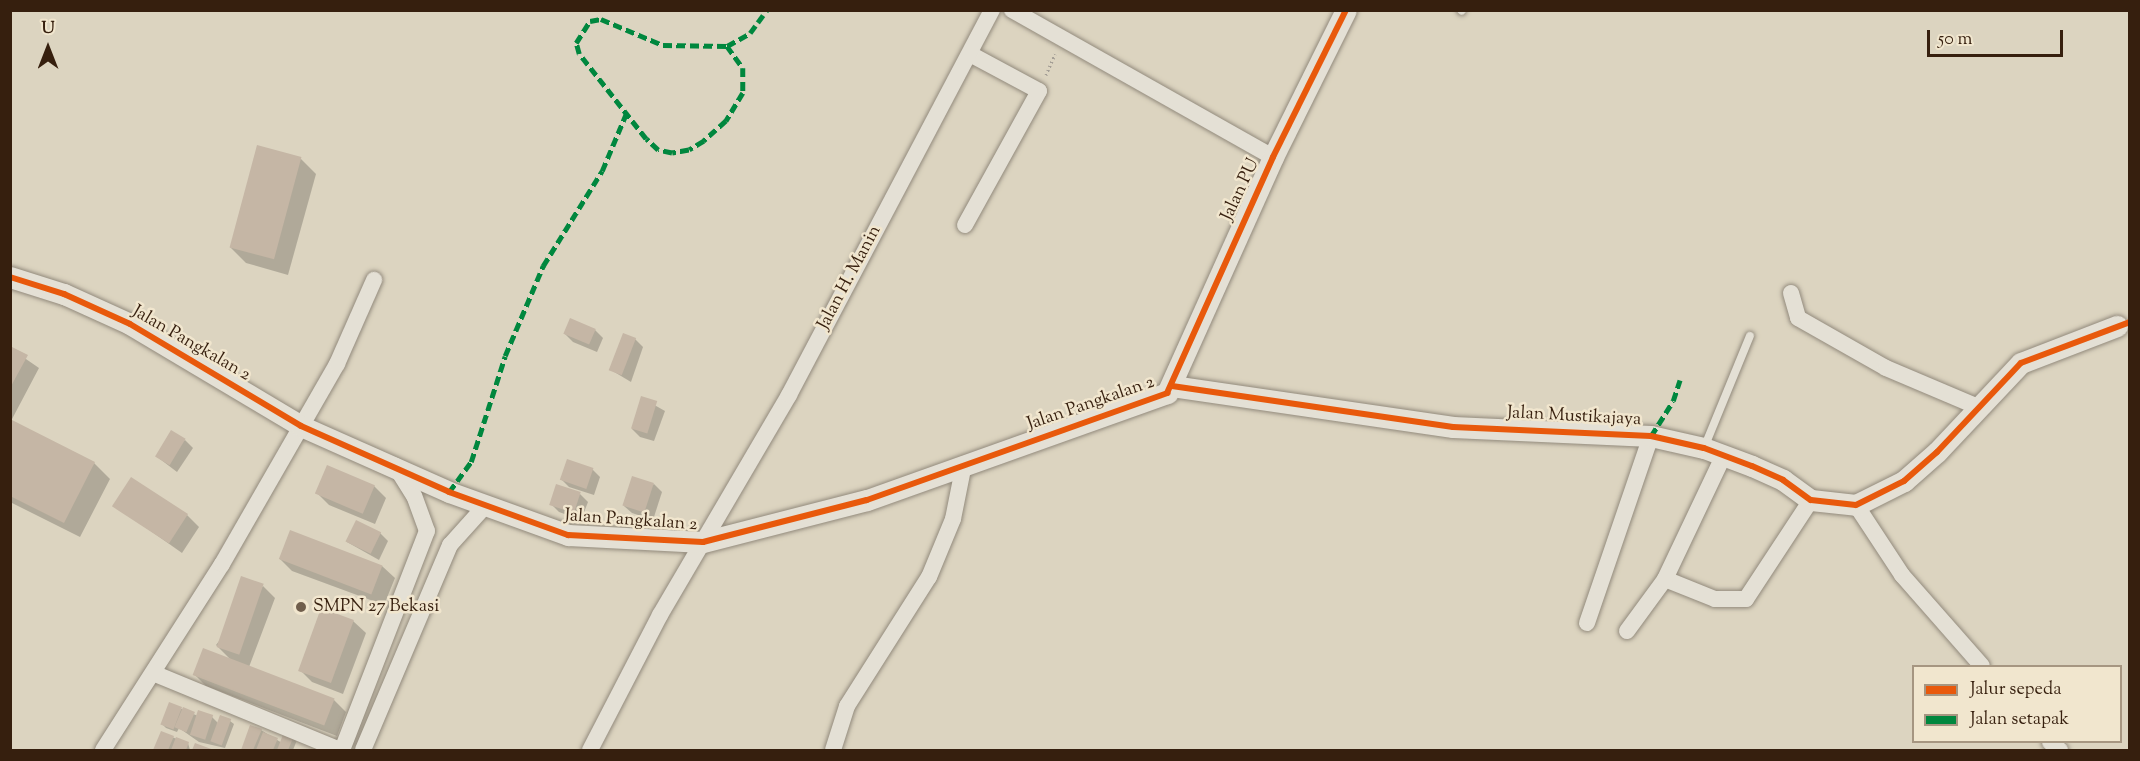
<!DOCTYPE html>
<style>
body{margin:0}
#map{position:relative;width:2140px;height:761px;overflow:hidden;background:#dcd4c0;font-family:"Sorts Mill Goudy",serif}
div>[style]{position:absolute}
.shadow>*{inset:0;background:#0003}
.building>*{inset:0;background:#c5b6a5;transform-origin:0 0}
.path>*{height:3px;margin-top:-1.5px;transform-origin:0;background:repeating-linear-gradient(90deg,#a49e95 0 1.5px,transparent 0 4.5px)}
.roads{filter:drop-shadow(0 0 2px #928a7c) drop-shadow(0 0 2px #928a7c)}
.service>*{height:8px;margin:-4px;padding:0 4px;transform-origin:4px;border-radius:4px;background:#e4e0d5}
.minor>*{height:16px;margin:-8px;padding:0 8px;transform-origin:8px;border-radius:8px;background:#e4e0d5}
.tertiary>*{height:21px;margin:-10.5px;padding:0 10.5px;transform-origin:10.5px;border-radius:10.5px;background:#e4e0d5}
.quiet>*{height:4.5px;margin-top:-2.25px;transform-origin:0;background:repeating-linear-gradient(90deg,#00873e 0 9px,transparent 0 13.5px)}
.cycleway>*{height:6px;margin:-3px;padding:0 3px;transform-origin:3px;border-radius:3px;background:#e8590c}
.dots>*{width:16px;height:16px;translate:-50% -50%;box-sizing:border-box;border:3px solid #f1e6ce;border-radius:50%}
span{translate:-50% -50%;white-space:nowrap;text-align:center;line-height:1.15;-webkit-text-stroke:5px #f1e6ce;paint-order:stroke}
.street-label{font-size:18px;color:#361f0e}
.poi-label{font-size:18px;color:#361f0e}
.left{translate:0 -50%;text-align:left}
.frame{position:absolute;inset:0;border:12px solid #361f0e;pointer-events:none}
.legend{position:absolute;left:1912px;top:665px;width:210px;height:78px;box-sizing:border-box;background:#f1e6ce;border:2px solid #a69681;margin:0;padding:8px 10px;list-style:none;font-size:18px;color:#361f0e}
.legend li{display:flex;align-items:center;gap:12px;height:30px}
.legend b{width:30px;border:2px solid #a69681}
.north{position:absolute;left:18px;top:18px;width:60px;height:60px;-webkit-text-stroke:4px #f1e6ce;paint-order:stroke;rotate:0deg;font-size:16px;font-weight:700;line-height:24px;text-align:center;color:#361f0e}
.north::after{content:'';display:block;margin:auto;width:21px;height:27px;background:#361f0e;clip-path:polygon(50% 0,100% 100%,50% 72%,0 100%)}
.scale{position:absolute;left:1927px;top:30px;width:136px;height:27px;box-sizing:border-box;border:3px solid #361f0e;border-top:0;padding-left:8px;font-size:18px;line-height:21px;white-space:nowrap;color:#361f0e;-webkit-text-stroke:4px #f1e6ce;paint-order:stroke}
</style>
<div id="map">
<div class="shadow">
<div style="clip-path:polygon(300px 158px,316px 174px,288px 275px,246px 263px,230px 247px)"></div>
<div style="clip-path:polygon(595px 330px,603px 338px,597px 352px,573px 342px,565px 334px)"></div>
<div style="clip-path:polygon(635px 339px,643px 347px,631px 382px,611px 370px)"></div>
<div style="clip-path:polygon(10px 348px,39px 368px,11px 421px,94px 463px,110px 479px,80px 537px,10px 502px)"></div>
<div style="clip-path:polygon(642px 398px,665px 411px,654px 441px,640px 437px,632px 429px)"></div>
<div style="clip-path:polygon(185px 440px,193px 448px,177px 472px,156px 456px)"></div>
<div style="clip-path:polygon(592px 469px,600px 477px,594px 495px,569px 487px,561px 479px)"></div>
<div style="clip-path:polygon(654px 484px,662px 492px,653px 520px,632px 513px,624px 506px)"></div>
<div style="clip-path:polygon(374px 486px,386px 498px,375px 524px,329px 505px,317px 493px)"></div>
<div style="clip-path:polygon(580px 494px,588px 502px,581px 520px,559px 512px,551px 504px)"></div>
<div style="clip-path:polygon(114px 505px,187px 515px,199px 527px,182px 553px)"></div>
<div style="clip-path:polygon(380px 533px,388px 541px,379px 560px,347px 542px)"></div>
<div style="clip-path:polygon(280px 559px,382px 566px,395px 578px,384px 605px,292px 571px)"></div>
<div style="clip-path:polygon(263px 586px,275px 598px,249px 667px,334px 700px,346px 712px,337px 736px,206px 686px,194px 674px,232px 661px,216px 645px)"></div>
<div style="clip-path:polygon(353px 621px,366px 633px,343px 694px,312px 682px,300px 670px)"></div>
<div style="clip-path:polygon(170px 704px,198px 716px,212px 717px,218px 723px,220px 717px,230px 721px,234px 724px,225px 748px,199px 742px,179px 728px,177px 732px,166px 728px,162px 724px)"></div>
<div style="clip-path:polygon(261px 730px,282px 743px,285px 734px,297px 740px,293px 750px,243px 750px)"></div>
<div style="clip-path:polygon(161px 733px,188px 743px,190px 750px,155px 750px)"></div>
</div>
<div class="building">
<div style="left:257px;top:145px;width:46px;height:106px;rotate:15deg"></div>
<div style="left:570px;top:318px;width:28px;height:17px;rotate:23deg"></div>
<div style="left:623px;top:333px;width:14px;height:40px;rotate:21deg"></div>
<div style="clip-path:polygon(10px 346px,28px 355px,10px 388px)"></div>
<div style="left:641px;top:396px;width:17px;height:34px;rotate:17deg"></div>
<div style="clip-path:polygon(10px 419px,95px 462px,64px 523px,10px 496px)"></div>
<div style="left:171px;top:430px;width:17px;height:31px;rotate:31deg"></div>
<div style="left:567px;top:459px;width:28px;height:22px;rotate:19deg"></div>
<div style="left:327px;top:465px;width:52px;height:31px;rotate:23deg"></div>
<div style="left:632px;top:476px;width:23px;height:31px;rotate:18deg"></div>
<div style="left:131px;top:477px;width:68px;height:35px;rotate:33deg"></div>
<div style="left:556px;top:484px;width:26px;height:22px;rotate:18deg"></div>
<div style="left:356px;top:520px;width:28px;height:24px;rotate:26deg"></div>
<div style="left:290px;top:530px;width:99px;height:31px;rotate:21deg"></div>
<div style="left:241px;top:576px;width:24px;height:75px;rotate:19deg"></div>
<div style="left:321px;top:608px;width:35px;height:67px;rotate:20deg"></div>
<div style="left:203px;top:648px;width:141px;height:29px;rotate:21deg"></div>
<div style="left:169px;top:702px;width:14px;height:24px;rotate:21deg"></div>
<div style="left:183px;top:707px;width:13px;height:22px;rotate:23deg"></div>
<div style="left:198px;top:710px;width:16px;height:26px;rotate:18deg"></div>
<div style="left:220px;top:715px;width:12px;height:28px;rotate:20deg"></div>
<div style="clip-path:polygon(250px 725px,262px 729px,253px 750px,241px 750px)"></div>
<div style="clip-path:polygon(161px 731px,174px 736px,168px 750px,153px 750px)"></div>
<div style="clip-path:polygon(263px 732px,278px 738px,273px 750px,256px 750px)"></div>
<div style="clip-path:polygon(284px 732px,294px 736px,288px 750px,277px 750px)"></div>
<div style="clip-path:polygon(176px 737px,189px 742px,186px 750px,171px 750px)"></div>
<div style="clip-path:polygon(195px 743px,214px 750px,192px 750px)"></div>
</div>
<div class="path">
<div style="left:1046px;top:75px;width:23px;rotate:-67deg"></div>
</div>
<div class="roads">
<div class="service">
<div style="left:1461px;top:10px;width:1px;rotate:45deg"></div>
<div style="left:1704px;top:448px;width:121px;rotate:-67.7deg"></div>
</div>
<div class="minor">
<div style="left:1012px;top:10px;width:300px;rotate:29.4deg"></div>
<div style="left:965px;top:225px;width:153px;rotate:-61.1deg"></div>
<div style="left:1039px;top:91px;width:78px;rotate:-151.8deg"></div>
<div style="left:1791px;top:293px;width:26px;rotate:74deg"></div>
<div style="left:1798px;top:318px;width:101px;rotate:29.6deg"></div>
<div style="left:1886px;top:368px;width:100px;rotate:23deg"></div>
<div style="left:1856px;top:505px;width:84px;rotate:56.7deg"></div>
<div style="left:1902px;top:575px;width:121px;rotate:48.7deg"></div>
<div style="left:1665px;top:579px;width:54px;rotate:21.8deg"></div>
<div style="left:1715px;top:599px;width:31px"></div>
<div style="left:1746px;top:599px;width:118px;rotate:-56.7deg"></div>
<div style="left:1587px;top:623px;width:198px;rotate:-71.1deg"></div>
<div style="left:1627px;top:631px;width:64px;rotate:-53.8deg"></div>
<div style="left:1665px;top:579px;width:137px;rotate:-64.6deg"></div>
<div style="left:153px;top:673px;width:202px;rotate:22.4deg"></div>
<div style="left:2050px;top:742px;width:13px;rotate:39deg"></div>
<div style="left:103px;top:750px;width:221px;rotate:-57.4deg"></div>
<div style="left:222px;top:564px;width:231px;rotate:-60.1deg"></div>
<div style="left:337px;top:364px;width:92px;rotate:-66.2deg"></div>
<div style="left:342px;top:750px;width:235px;rotate:-68.8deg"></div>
<div style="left:427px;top:531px;width:37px;rotate:-110deg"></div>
<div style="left:414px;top:496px;width:36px;rotate:-122deg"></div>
<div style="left:363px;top:750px;width:223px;rotate:-67deg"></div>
<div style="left:450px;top:545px;width:52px;rotate:-48.1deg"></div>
<div style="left:590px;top:750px;width:152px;rotate:-62.6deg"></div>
<div style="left:660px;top:615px;width:255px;rotate:-59.6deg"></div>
<div style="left:789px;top:395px;width:435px;rotate:-62.2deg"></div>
<div style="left:833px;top:750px;width:46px;rotate:-72.3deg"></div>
<div style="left:847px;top:706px;width:153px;rotate:-57.6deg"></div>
<div style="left:929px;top:577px;width:63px;rotate:-67.5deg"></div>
<div style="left:953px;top:519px;width:56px;rotate:-78.7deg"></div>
</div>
<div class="tertiary">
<div style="left:10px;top:277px;width:57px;rotate:17.5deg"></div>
<div style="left:64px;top:294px;width:72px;rotate:24.4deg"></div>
<div style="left:130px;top:324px;width:199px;rotate:30.8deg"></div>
<div style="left:301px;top:426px;width:162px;rotate:24deg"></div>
<div style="left:449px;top:492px;width:127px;rotate:19.9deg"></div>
<div style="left:568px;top:535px;width:135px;rotate:3deg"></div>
<div style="left:703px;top:542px;width:169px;rotate:-14.4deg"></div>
<div style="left:867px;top:500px;width:319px;rotate:-19.6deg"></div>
<div style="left:1167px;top:393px;width:259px;rotate:-65.8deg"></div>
<div style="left:1273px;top:157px;width:164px;rotate:-63.6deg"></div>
<div style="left:1172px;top:386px;width:284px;rotate:8.3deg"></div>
<div style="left:1453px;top:427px;width:198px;rotate:2.6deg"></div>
<div style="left:1651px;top:436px;width:54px;rotate:12.8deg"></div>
<div style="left:1704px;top:448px;width:51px;rotate:20.6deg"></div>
<div style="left:1752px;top:466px;width:34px;rotate:24deg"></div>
<div style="left:1783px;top:480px;width:34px;rotate:36deg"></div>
<div style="left:1811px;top:500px;width:45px;rotate:6.3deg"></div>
<div style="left:1856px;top:505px;width:54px;rotate:-26.6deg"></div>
<div style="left:1904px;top:481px;width:44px;rotate:-41.3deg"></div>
<div style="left:1937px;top:452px;width:122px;rotate:-46.7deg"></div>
<div style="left:2021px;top:363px;width:103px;rotate:-21.1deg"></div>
</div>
</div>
<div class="quiet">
<div style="left:727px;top:46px;width:27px;rotate:54deg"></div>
<div style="left:743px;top:68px;width:25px;rotate:90deg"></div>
<div style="left:743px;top:93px;width:33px;rotate:121deg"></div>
<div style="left:726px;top:121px;width:30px;rotate:138deg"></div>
<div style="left:704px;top:141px;width:17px;rotate:149deg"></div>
<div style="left:689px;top:150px;width:17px;rotate:170deg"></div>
<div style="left:672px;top:153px;width:14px;rotate:-168deg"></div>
<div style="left:658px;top:150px;width:16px;rotate:-137deg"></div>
<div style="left:646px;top:139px;width:108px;rotate:-128.2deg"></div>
<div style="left:579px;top:54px;width:11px;rotate:-105deg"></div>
<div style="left:576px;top:43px;width:26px;rotate:-58deg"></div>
<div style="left:590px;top:21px;width:11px;rotate:-10deg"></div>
<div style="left:601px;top:19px;width:67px;rotate:22.8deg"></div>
<div style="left:663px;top:45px;width:64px;rotate:0.9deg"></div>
<div style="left:727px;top:46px;width:26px;rotate:-29deg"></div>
<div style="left:750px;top:33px;width:29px;rotate:-54deg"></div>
<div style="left:1651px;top:436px;width:41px;rotate:-57.8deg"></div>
<div style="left:1673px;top:401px;width:22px;rotate:-72deg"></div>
<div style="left:449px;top:492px;width:37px;rotate:-54deg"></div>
<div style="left:471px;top:462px;width:111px;rotate:-72.2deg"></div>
<div style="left:505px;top:356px;width:98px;rotate:-67.1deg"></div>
<div style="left:543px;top:266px;width:112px;rotate:-58.2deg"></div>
<div style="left:602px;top:171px;width:62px;rotate:-67.2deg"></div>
</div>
<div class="cycleway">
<div style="left:10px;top:277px;width:57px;rotate:17.5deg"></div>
<div style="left:64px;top:294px;width:72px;rotate:24.4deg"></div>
<div style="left:130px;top:324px;width:199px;rotate:30.8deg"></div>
<div style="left:301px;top:426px;width:162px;rotate:24deg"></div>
<div style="left:449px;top:492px;width:127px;rotate:19.9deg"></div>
<div style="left:568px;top:535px;width:135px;rotate:3deg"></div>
<div style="left:703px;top:542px;width:169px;rotate:-14.4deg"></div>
<div style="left:867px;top:500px;width:319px;rotate:-19.6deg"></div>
<div style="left:1167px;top:393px;width:259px;rotate:-65.8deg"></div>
<div style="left:1273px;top:157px;width:164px;rotate:-63.6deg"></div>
<div style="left:1172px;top:386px;width:284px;rotate:8.3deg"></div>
<div style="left:1453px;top:427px;width:198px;rotate:2.6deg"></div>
<div style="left:1651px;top:436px;width:54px;rotate:12.8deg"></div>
<div style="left:1704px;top:448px;width:51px;rotate:20.6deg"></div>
<div style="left:1752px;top:466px;width:34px;rotate:24deg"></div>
<div style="left:1783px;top:480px;width:34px;rotate:36deg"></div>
<div style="left:1811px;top:500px;width:45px;rotate:6.3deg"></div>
<div style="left:1856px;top:505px;width:54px;rotate:-26.6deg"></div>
<div style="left:1904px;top:481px;width:44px;rotate:-41.3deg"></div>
<div style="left:1937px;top:452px;width:122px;rotate:-46.7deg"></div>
<div style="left:2021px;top:363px;width:116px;rotate:-20.6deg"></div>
</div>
<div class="dots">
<div style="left:301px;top:607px;background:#705e4c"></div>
</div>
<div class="street-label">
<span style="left:1241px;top:190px;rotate:-65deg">Jalan PU</span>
<span style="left:850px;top:278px;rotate:-62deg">Jalan H. Manin</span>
<span style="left:191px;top:344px;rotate:30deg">Jalan Pangkalan 2</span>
<span style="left:1091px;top:404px;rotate:-19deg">Jalan Pangkalan 2</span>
<span style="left:1574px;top:417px;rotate:3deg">Jalan Mustikajaya</span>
<span style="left:631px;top:521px;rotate:4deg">Jalan Pangkalan 2</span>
</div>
<div class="poi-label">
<span class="left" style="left:313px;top:607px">SMPN 27 Bekasi</span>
</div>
<div class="frame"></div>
<ul class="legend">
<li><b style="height:8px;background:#e8590c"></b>Jalur sepeda</li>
<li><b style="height:8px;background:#00873e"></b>Jalan setapak</li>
</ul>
<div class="north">U</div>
<div class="scale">50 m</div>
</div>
